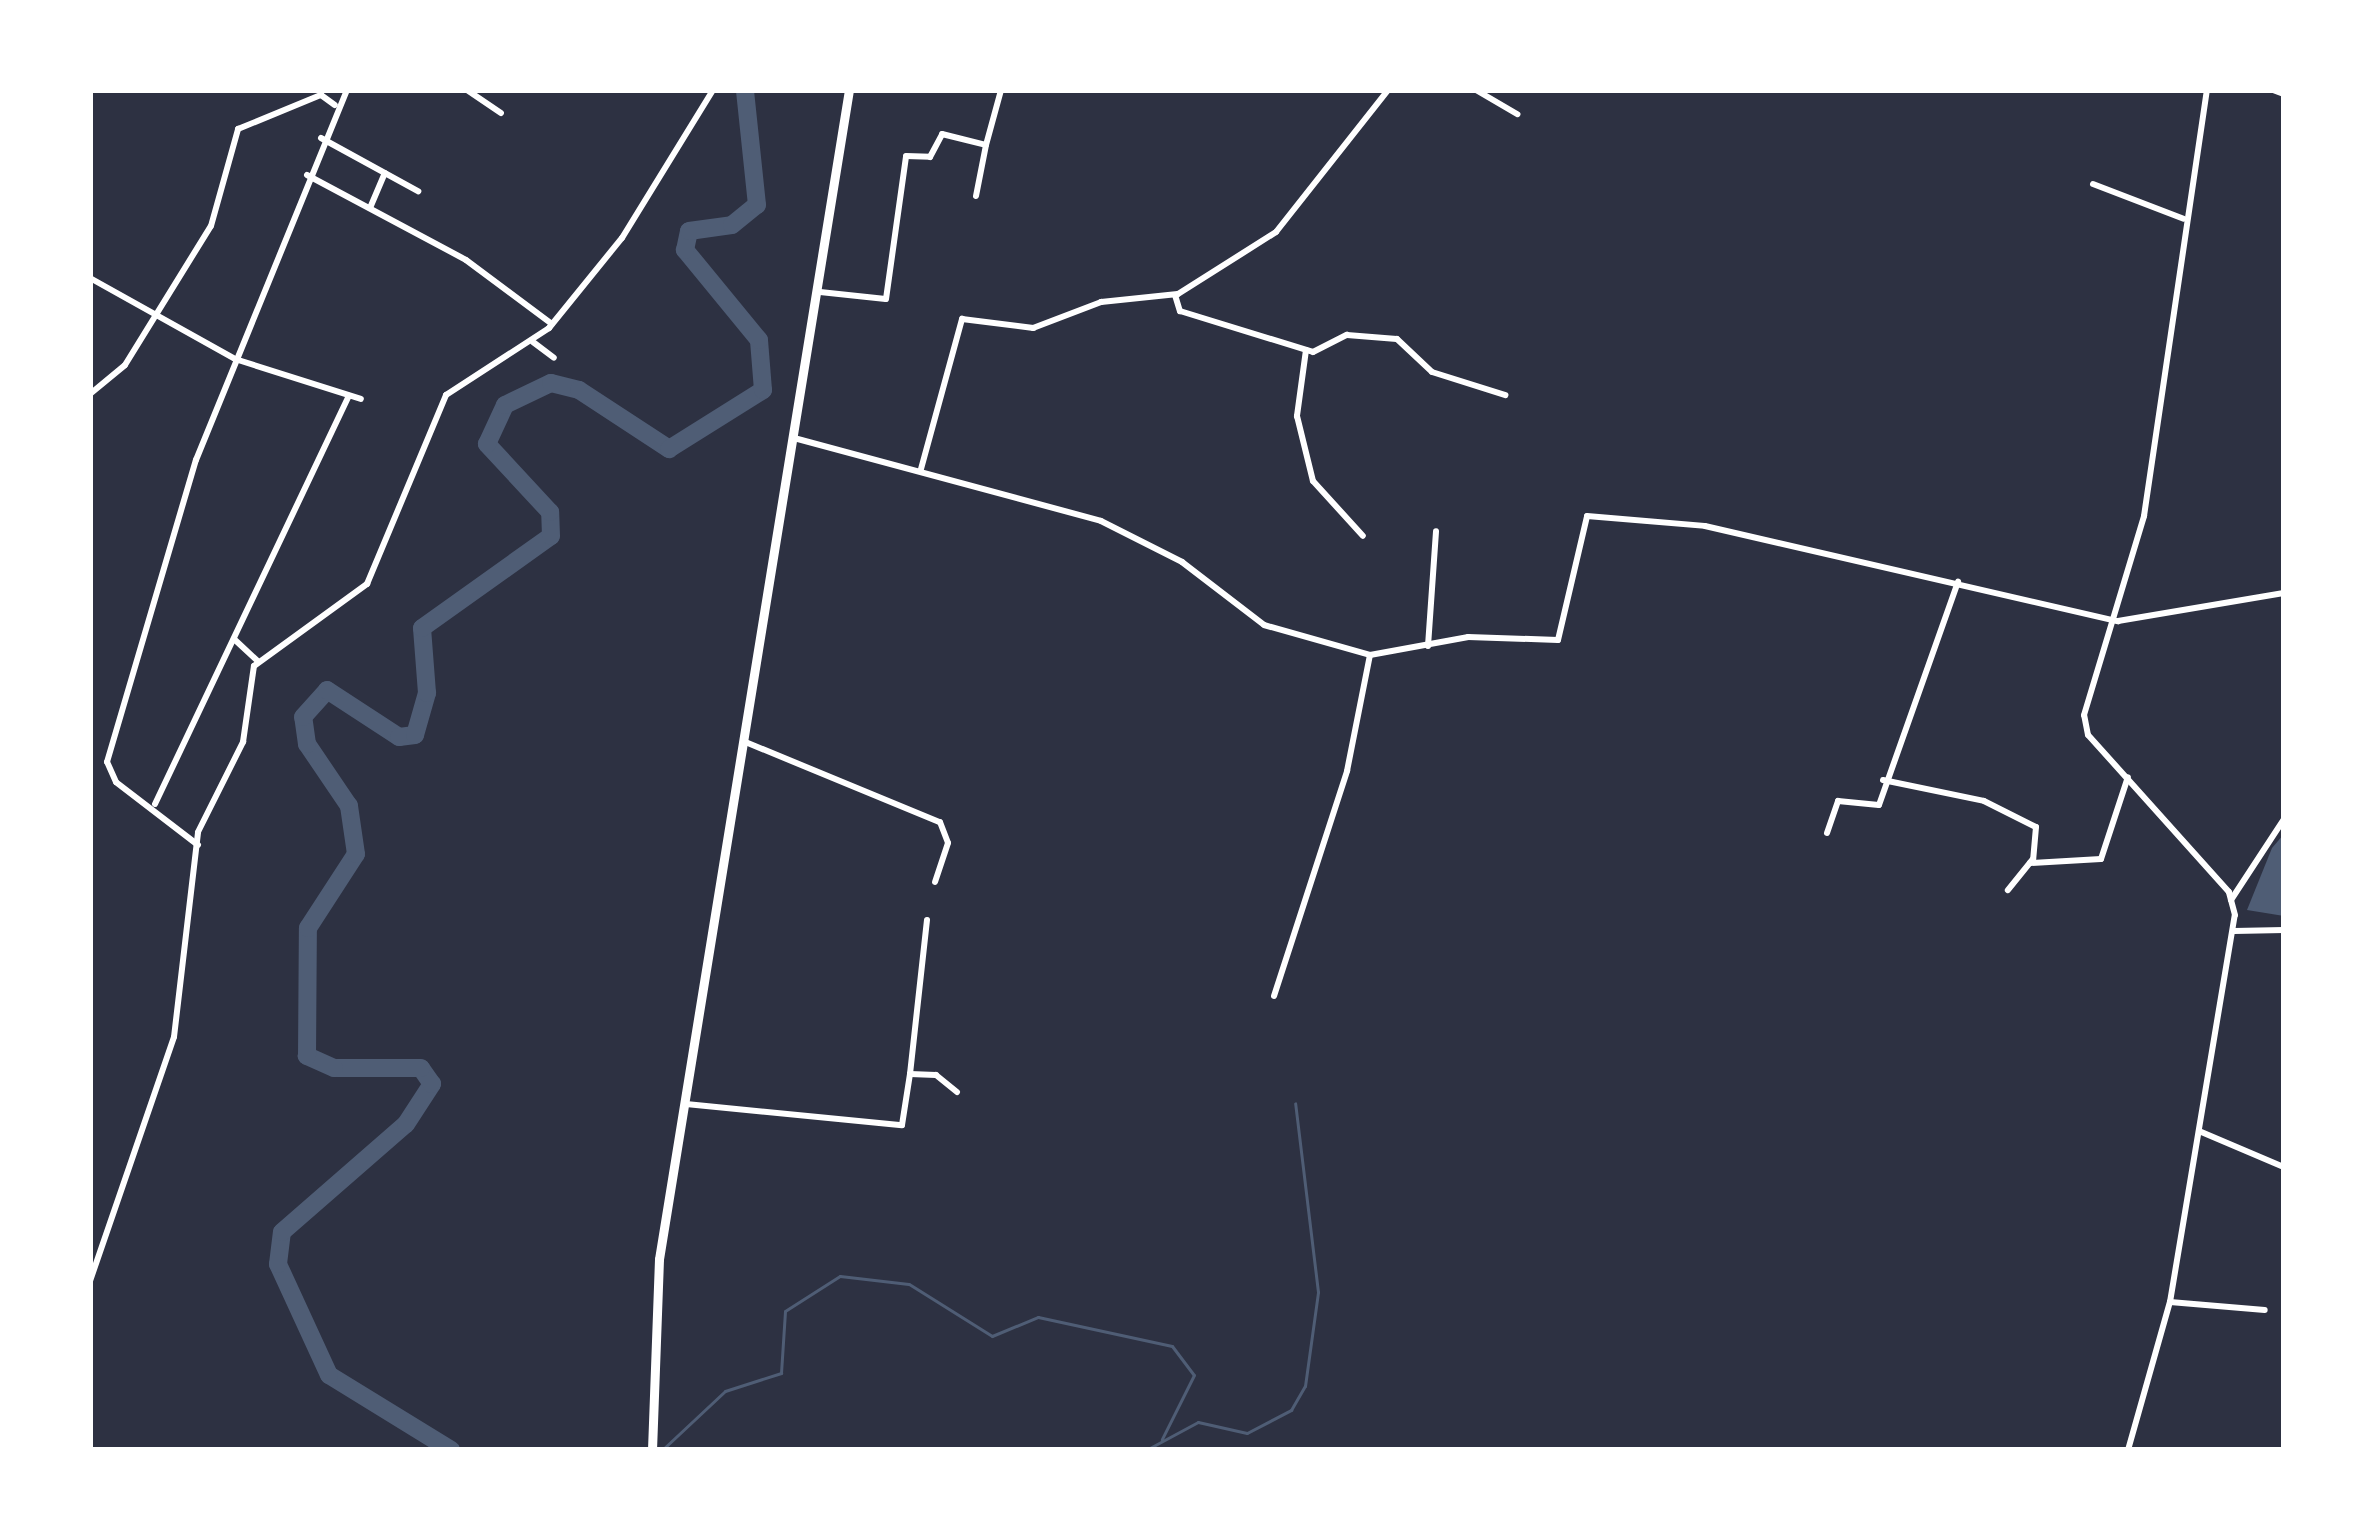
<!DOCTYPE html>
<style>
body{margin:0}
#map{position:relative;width:2374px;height:1540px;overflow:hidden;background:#2d3142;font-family:"Space Grotesk",sans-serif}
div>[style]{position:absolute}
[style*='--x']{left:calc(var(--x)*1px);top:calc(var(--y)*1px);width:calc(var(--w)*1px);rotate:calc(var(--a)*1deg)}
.water>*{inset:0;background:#4f5d75}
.stream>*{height:3px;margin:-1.5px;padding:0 1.5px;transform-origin:1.5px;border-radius:1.5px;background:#4f5d75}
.river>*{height:18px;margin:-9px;padding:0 9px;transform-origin:9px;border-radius:9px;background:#4f5d75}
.minor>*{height:6px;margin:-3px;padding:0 3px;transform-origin:3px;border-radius:3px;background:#fff}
.trunk>*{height:9px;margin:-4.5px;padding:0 4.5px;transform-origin:4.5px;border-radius:4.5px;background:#fff}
span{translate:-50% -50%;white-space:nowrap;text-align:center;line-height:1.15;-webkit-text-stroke:9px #fff;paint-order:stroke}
.frame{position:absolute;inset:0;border:93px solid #fff;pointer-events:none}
</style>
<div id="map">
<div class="water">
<i style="clip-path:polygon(2284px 834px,2284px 916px,2247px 910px,2272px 848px)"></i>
</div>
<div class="stream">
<i style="--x:493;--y:1450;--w:28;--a:0"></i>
<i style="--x:662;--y:1450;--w:86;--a:-43.1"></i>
<i style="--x:725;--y:1391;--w:59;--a:-17.8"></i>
<i style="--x:781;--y:1373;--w:62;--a:-86.3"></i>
<i style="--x:785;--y:1311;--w:65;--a:-32.5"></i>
<i style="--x:840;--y:1276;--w:69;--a:6.6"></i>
<i style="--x:909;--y:1284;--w:98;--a:32.1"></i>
<i style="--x:992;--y:1336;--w:50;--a:-22.4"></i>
<i style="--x:1038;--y:1317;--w:137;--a:12.2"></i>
<i style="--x:1172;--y:1346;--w:36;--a:53"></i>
<i style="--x:1194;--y:1375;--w:72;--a:116.6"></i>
<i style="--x:1146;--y:1450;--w:59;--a:-28.3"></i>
<i style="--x:1198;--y:1422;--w:50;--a:12.7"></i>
<i style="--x:1247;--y:1433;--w:50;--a:-27.6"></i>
<i style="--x:1291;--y:1410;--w:28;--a:-60"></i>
<i style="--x:1305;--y:1386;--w:95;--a:-82.1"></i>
<i style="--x:1318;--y:1292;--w:190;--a:-96.9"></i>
</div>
<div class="river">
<i style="--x:451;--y:1450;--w:143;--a:-148.4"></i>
<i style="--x:329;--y:1375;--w:122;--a:-114.7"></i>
<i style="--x:278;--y:1264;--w:32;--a:-83"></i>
<i style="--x:282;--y:1232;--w:164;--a:-41.1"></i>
<i style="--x:406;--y:1124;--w:48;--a:-57"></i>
<i style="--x:432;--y:1084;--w:19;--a:-125"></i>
<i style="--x:421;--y:1068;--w:87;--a:180"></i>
<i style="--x:334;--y:1068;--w:30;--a:-156"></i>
<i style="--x:307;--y:1056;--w:128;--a:-89.6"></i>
<i style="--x:308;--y:928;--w:88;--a:-57"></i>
<i style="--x:356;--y:854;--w:49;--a:-98.3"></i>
<i style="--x:349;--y:806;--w:75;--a:-124.1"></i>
<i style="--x:307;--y:744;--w:27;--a:-98"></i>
<i style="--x:303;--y:717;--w:36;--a:-48"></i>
<i style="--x:327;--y:690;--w:86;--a:33.1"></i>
<i style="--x:399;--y:737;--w:16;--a:-7"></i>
<i style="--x:415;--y:735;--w:44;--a:-74.1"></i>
<i style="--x:427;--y:693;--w:65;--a:-94.4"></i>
<i style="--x:422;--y:628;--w:158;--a:-35.5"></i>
<i style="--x:551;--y:536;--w:24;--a:-92"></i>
<i style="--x:550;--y:512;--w:93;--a:-132.8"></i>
<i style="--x:487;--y:444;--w:43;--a:-65.2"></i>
<i style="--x:505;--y:405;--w:51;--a:-25.6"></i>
<i style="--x:551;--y:383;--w:29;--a:14"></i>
<i style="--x:579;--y:390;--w:108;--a:33.2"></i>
<i style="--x:669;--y:449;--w:111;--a:-32.1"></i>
<i style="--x:763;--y:390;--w:50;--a:-94.6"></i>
<i style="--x:759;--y:340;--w:117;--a:-129.4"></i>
<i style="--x:685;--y:250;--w:19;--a:-78"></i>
<i style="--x:689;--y:231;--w:43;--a:-7.9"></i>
<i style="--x:732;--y:225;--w:32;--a:-39"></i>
<i style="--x:757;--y:205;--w:116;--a:-96"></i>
</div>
<div class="minor">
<i style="--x:467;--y:90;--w:41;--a:34.1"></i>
<i style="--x:1476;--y:90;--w:48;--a:30.3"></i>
<i style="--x:2273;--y:90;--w:12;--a:20"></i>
<i style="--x:321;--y:138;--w:111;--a:28.7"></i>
<i style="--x:307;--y:175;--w:180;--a:28.1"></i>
<i style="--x:466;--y:260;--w:107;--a:36.7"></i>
<i style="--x:2093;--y:184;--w:97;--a:21"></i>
<i style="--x:976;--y:196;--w:52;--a:-78.9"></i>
<i style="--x:370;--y:208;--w:38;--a:-67"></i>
<i style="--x:90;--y:278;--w:166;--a:29.2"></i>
<i style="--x:235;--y:359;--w:132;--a:17.6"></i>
<i style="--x:820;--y:292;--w:66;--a:6.1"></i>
<i style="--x:886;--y:299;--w:144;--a:-82"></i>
<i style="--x:906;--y:156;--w:24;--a:2"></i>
<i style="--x:930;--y:157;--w:26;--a:-62"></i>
<i style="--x:942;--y:134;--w:45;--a:14"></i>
<i style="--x:986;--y:145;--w:57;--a:-74.7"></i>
<i style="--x:1175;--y:295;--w:17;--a:73"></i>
<i style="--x:1180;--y:311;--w:139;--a:17.1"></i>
<i style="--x:1313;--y:352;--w:38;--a:-27"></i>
<i style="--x:1347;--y:335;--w:50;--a:4.6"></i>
<i style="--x:1397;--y:339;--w:48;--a:43.3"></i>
<i style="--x:1432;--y:372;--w:77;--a:17.5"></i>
<i style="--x:533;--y:342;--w:26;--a:37"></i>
<i style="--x:1306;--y:350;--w:67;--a:97.8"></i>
<i style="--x:1297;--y:416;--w:67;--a:76.2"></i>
<i style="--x:1313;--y:481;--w:74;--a:47.7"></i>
<i style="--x:90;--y:394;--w:45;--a:-39.6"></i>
<i style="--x:125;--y:365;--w:163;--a:-58.3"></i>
<i style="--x:211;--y:226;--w:101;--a:-74.4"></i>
<i style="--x:238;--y:129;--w:90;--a:-22.3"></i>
<i style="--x:321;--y:95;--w:17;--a:36"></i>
<i style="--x:794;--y:438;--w:318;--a:15.1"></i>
<i style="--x:1101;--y:521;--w:91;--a:26.8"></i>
<i style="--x:1182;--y:562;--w:103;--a:37.5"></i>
<i style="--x:1264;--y:625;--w:110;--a:15.8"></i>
<i style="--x:1370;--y:655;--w:100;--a:-10.4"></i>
<i style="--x:1468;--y:637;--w:90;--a:1.9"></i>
<i style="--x:1558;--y:640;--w:127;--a:-76.8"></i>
<i style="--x:1587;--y:516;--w:118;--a:4.8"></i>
<i style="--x:1705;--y:526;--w:424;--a:13"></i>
<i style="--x:2118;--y:621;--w:168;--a:-9.6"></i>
<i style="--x:921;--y:469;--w:156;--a:-74.7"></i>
<i style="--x:962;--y:319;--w:72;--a:7.2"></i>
<i style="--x:1033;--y:328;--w:73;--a:-20.9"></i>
<i style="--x:1101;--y:302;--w:77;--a:-5.9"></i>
<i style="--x:1178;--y:294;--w:116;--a:-32.3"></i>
<i style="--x:1276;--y:232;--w:181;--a:-51.7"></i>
<i style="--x:234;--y:639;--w:33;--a:43"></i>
<i style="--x:1428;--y:646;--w:115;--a:-86"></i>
<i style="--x:743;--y:741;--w:213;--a:22.4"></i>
<i style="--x:940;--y:822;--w:22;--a:69"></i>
<i style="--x:948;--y:843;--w:41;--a:108.4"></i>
<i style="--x:1883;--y:780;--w:103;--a:11.7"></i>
<i style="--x:1984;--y:801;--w:58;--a:26.6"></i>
<i style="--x:2036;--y:827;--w:32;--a:95"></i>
<i style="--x:2033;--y:859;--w:40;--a:129"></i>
<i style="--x:155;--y:804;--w:452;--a:-64.6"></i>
<i style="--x:1827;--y:833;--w:34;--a:-71"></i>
<i style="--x:1838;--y:801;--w:41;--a:5.6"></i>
<i style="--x:1879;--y:805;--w:237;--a:-70.5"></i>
<i style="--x:198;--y:845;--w:103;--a:-142.5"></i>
<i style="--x:116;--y:782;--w:22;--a:-114"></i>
<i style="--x:107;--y:762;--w:315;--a:-73.6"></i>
<i style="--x:196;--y:460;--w:400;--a:-67.8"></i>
<i style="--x:2030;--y:863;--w:71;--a:-3.2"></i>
<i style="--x:2101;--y:859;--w:86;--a:-71.8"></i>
<i style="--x:2231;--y:900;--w:97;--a:-56.8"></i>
<i style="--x:2234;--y:931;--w:50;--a:-1.1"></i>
<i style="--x:1274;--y:996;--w:237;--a:-72"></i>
<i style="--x:1347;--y:771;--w:118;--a:-78.8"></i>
<i style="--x:910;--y:1074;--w:155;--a:-83.7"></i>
<i style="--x:686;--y:1104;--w:217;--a:5.6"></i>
<i style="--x:902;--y:1125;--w:52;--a:-81.1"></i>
<i style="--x:910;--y:1074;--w:26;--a:2"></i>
<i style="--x:936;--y:1075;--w:27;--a:39"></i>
<i style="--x:2199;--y:1131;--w:92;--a:23"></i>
<i style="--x:90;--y:1281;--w:258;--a:-71"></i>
<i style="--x:174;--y:1037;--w:206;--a:-83.3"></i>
<i style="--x:198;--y:832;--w:101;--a:-63.4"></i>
<i style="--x:243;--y:742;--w:77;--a:-81.8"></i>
<i style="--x:254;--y:666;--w:140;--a:-36"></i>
<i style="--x:367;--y:584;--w:205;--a:-67.3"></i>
<i style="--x:446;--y:395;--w:123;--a:-33"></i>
<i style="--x:549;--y:328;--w:116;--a:-51"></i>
<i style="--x:622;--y:238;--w:174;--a:-58.4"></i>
<i style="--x:2170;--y:1302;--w:95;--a:4.8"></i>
<i style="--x:2128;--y:1450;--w:154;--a:-74.2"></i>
<i style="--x:2170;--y:1302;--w:392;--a:-80.5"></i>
<i style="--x:2235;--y:915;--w:24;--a:-105"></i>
<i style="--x:2229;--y:892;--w:211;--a:-131.9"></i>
<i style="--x:2088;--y:735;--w:20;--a:-101"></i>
<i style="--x:2084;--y:715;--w:208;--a:-73.2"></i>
<i style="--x:2144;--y:516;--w:431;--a:-81.6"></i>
</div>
<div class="trunk">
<i style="--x:652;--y:1450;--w:191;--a:-87.9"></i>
<i style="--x:659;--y:1259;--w:1184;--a:-80.77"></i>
</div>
<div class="frame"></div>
</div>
